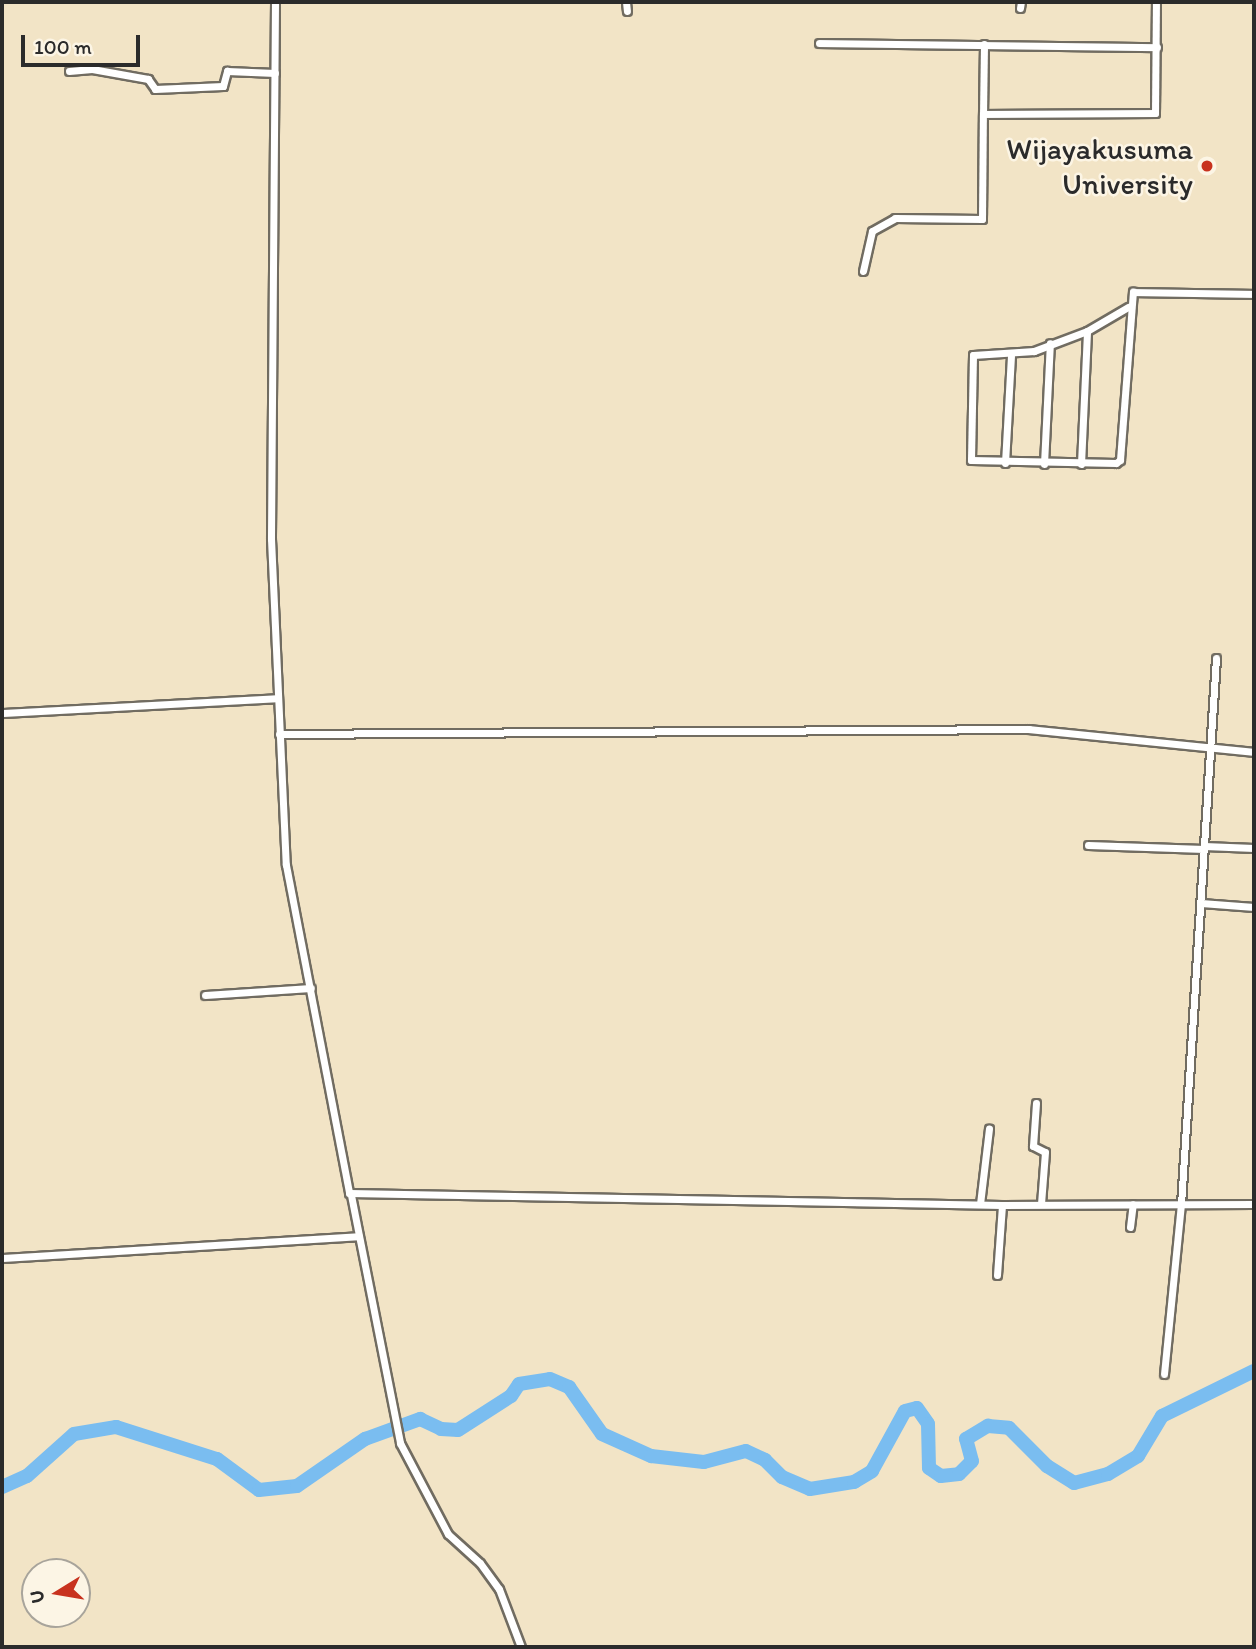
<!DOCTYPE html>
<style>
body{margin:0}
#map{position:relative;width:1256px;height:1649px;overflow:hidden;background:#f2e4c6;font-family:Itim,sans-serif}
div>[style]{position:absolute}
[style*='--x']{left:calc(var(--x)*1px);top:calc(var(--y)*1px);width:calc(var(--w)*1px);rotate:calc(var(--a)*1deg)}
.river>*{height:14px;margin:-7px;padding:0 7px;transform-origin:7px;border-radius:7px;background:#7abdf0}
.roads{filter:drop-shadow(2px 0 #716c61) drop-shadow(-2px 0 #716c61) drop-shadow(0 2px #716c61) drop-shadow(0 -2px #716c61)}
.minor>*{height:7px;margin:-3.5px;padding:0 3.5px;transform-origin:3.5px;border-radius:3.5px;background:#fff}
.dots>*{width:19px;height:19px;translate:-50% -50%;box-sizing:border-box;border:4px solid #fcf5e5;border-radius:50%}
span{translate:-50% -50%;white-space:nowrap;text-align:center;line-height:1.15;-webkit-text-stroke:5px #fcf5e5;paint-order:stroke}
.poi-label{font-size:30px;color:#2b2b2b}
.right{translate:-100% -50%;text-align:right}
.frame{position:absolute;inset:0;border:4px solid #2b2b2b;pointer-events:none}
.north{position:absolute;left:21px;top:1558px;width:70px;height:70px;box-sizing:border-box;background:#fcf5e5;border:2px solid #a8a49b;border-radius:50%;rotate:259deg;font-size:19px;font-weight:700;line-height:28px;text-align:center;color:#2b2b2b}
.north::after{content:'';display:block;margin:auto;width:24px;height:32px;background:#c8321e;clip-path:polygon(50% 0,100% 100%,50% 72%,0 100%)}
.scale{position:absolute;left:21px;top:35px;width:119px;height:32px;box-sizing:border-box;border:4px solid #2b2b2b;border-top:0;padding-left:9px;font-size:21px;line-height:24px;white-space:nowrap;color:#2b2b2b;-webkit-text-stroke:5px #fcf5e5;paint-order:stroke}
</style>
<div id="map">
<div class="river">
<i style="--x:2;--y:1487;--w:27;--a:-24"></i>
<i style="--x:27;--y:1476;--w:63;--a:-41.8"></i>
<i style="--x:74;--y:1434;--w:43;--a:-9.5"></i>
<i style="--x:116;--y:1427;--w:106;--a:17.6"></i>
<i style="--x:217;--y:1459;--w:52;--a:36.4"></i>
<i style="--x:259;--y:1490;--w:38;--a:-6"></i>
<i style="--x:297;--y:1486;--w:83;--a:-34.7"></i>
<i style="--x:365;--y:1439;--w:59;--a:-20"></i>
<i style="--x:420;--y:1419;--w:23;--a:25"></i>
<i style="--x:441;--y:1429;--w:17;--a:3"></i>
<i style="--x:458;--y:1430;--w:63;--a:-32.7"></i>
<i style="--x:511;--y:1396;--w:14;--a:-56"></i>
<i style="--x:519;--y:1384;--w:31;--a:-9"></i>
<i style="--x:550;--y:1379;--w:21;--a:23"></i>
<i style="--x:569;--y:1387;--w:57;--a:54.9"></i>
<i style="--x:602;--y:1434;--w:54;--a:24.2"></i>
<i style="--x:651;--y:1456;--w:53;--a:6.5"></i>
<i style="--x:704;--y:1462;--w:43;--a:-14.7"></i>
<i style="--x:746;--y:1451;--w:21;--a:25"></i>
<i style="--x:765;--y:1460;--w:24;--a:45"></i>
<i style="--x:782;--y:1477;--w:30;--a:23"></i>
<i style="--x:810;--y:1489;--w:45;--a:-9"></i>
<i style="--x:854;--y:1482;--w:21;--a:-31"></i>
<i style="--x:872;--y:1471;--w:68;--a:-61.2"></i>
<i style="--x:905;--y:1411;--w:12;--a:-14"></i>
<i style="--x:917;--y:1408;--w:19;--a:55"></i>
<i style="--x:928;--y:1424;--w:44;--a:88.7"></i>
<i style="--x:929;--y:1468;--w:14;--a:34"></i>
<i style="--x:941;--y:1476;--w:18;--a:-6"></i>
<i style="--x:959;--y:1474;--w:18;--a:-45"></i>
<i style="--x:972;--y:1461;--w:23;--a:-105"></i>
<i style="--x:966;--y:1439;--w:26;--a:-31"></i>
<i style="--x:988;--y:1426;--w:21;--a:5"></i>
<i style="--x:1009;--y:1428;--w:54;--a:45"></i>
<i style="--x:1047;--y:1466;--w:32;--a:32"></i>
<i style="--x:1074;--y:1483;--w:35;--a:-15"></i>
<i style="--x:1108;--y:1474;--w:35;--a:-31"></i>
<i style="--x:1138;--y:1456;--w:47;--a:-59"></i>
<i style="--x:1162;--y:1416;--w:102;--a:-26.1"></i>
</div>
<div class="roads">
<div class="minor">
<i style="--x:275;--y:2;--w:537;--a:90.43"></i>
<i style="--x:271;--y:539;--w:326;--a:87.4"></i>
<i style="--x:286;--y:865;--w:334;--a:79.1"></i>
<i style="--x:349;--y:1193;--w:653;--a:1.05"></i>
<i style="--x:1002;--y:1205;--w:252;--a:-0.2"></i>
<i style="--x:626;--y:2;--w:9;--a:84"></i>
<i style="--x:1020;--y:8;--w:6;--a:-81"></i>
<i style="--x:819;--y:43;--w:338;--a:0.7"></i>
<i style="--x:984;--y:44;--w:70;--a:90.8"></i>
<i style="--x:983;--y:114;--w:172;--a:-0.3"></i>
<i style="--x:1155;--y:113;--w:111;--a:-89.5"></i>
<i style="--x:69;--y:71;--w:23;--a:-5"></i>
<i style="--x:92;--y:69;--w:57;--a:10.1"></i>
<i style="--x:148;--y:79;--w:12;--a:55"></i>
<i style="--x:155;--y:89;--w:68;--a:-2.5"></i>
<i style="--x:223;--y:86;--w:16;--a:-75"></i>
<i style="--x:227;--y:71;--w:48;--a:2.4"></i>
<i style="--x:863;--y:271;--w:41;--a:-77.3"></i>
<i style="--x:872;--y:231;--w:26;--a:-29"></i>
<i style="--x:895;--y:218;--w:87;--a:0.7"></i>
<i style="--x:982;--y:219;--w:105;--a:-89.5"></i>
<i style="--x:1128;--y:307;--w:48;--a:149.7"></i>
<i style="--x:1087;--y:331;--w:57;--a:159.3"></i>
<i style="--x:1034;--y:351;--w:61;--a:176.2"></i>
<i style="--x:973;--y:355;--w:105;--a:91.1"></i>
<i style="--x:971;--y:460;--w:145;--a:1.2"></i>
<i style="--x:1116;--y:463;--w:5;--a:-37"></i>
<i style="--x:1120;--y:460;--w:169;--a:-85.6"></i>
<i style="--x:1133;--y:292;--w:121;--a:0.9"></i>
<i style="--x:1005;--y:463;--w:107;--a:-86.8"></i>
<i style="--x:1044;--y:464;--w:121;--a:-87.2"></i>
<i style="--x:1081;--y:464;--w:133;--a:-87.4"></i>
<i style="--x:2;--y:713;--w:276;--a:-3.1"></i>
<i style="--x:279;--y:734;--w:750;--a:-0.38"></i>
<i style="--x:1029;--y:729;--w:226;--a:5.8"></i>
<i style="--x:1088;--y:845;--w:116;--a:2"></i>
<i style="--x:1204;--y:846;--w:50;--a:2.3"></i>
<i style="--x:1201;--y:903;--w:53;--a:4.3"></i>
<i style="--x:205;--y:995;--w:106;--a:-3.8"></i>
<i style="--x:1036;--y:1103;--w:43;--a:94"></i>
<i style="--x:1033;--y:1146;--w:13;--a:27"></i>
<i style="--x:1045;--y:1152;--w:52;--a:94.4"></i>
<i style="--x:351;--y:1195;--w:253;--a:78.8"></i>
<i style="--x:400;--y:1443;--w:103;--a:62.2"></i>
<i style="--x:448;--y:1534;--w:43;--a:42.2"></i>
<i style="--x:480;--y:1563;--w:32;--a:54"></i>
<i style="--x:499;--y:1589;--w:62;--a:69.2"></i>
<i style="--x:980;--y:1204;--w:76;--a:-83.2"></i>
<i style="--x:1130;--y:1227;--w:23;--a:-83"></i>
<i style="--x:2;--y:1258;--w:357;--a:-3.5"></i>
<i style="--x:997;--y:1275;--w:70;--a:-85.9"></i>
<i style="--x:1164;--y:1374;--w:171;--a:-84.3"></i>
<i style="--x:1181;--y:1204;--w:547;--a:-86.33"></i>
</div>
</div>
<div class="dots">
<i style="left:1207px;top:166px;background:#c8321e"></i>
</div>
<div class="poi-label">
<span class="right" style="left:1193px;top:166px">Wijayakusuma<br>University</span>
</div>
<div class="frame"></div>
<div class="north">U</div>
<div class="scale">100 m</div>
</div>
